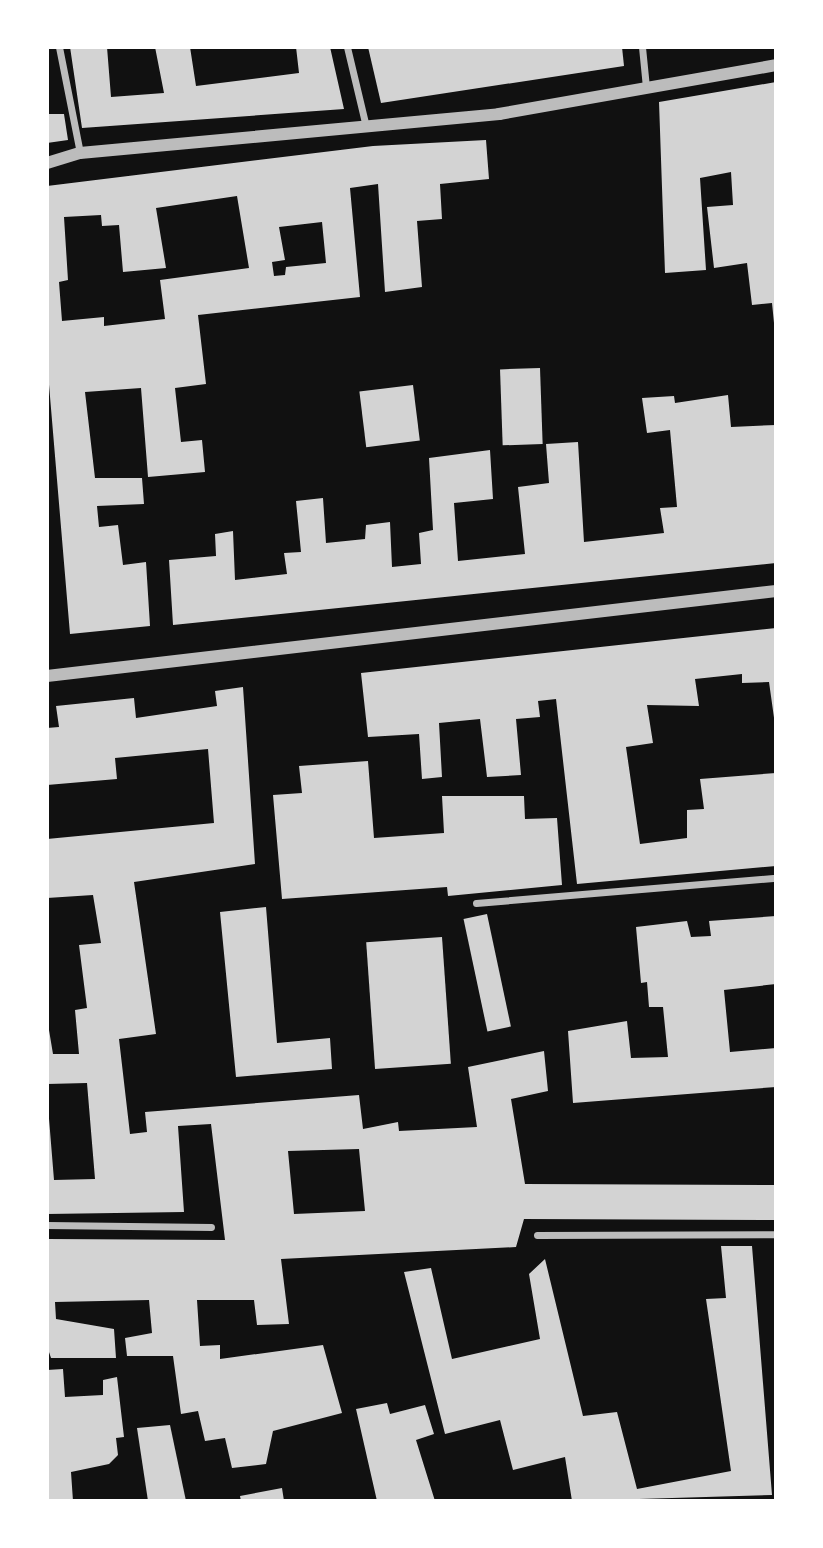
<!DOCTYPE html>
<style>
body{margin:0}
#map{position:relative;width:823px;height:1548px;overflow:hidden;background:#111;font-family:"Asap Condensed",sans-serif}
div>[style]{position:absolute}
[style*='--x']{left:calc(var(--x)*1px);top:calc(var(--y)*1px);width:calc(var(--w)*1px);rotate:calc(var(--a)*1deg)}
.building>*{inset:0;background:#d3d3d3;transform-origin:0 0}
.minor>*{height:7px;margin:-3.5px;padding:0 3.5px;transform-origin:3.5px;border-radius:3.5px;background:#bcbcbc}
.tertiary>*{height:12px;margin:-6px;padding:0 6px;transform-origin:6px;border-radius:6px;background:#bcbcbc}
span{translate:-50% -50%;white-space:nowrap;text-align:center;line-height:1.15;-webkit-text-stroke:6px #fff;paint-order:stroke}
.frame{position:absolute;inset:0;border:49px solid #fff;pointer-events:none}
</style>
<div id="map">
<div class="building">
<i style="clip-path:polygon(70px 47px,107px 47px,111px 97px,164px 93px,155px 47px,190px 47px,196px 86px,299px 73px,296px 47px,330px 47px,344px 109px,82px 128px)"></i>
<i style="clip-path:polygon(368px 47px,622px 47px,624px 66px,381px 103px)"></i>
<i style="clip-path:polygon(776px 82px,776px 323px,774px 323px,772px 303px,752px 305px,747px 263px,714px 268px,707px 207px,733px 205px,731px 172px,700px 178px,706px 270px,665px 273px,659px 102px)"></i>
<i style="clip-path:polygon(47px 114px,64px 114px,68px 140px,47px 143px)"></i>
<i style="clip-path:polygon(evenodd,486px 140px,489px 179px,440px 184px,442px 219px,417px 221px,422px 287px,385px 292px,378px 184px,350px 188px,360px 297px,198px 315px,206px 384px,175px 388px,181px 442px,202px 440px,205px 472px,148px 477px,141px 388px,85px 392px,95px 478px,142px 478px,144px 504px,97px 506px,99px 527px,118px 525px,123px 565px,146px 562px,150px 626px,70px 634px,47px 361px,47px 186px,373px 146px,486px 140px,237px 196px,249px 268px,160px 280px,165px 319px,104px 326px,104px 317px,62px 321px,59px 282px,68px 280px,64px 217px,101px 215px,102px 226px,119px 225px,123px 272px,166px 268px,156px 208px,237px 196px,486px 140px,322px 222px,326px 263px,286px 267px,285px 275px,274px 276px,272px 262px,285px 260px,279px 227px,322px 222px)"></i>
<i style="left:540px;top:368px;width:76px;height:40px;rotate:88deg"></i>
<i style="left:413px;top:385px;width:56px;height:54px;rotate:83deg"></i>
<i style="clip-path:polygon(728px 395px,731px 427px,776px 425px,776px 563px,173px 625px,169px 560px,216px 556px,215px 534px,233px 531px,235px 580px,287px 574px,284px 553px,301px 552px,296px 501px,323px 498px,326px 543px,365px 539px,366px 525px,390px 522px,392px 567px,421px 564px,419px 533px,433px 530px,429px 458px,490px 450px,493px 499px,454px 503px,458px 561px,525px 554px,518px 487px,549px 483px,546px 444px,578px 442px,584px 542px,664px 533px,660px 508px,677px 507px,670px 430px,647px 433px,642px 398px,674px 396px,675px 403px)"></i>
<i style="clip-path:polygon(776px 628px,776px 732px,769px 682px,742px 683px,742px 674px,695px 679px,699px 706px,647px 705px,653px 743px,626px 747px,640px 844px,687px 838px,687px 810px,704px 809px,700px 779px,776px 773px,776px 866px,577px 884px,556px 699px,538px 701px,540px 717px,516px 719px,521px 775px,487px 777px,480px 719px,439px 723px,442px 777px,422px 779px,419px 734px,368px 737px,361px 673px)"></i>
<i style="clip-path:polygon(evenodd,243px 687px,255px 864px,134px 882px,156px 1034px,119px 1039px,130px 1134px,147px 1132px,145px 1112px,359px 1095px,363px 1129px,398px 1122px,399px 1131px,477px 1127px,468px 1067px,544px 1051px,548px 1091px,511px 1099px,525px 1184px,776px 1185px,776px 1220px,524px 1219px,516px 1247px,281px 1259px,289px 1324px,257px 1325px,254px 1300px,197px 1300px,200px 1346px,220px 1345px,220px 1359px,323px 1345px,342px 1413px,273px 1431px,266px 1464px,232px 1468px,225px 1438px,205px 1441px,198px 1411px,181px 1414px,173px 1356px,127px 1356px,125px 1338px,152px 1333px,149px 1300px,55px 1302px,56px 1319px,114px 1329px,116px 1358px,51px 1358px,47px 1346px,47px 1239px,225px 1240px,211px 1124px,178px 1126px,184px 1212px,47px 1214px,47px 1094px,54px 1180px,95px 1179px,87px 1083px,47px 1084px,47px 1018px,53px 1054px,79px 1054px,75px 1010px,87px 1008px,79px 945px,101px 943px,93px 895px,47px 898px,47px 839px,214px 823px,208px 749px,115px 758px,117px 779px,47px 785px,47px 728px,59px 727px,56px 706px,134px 698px,136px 718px,217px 706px,215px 691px,243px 687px,359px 1149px,365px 1211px,294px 1214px,288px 1151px,359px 1149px)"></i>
<i style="clip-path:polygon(368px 761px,374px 838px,444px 833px,442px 796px,524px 796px,525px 819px,557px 818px,562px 885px,448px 896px,447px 887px,282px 899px,273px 795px,302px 793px,299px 766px)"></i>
<i style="clip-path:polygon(266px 907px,277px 1043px,330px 1038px,332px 1069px,236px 1077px,220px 912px)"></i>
<i style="left:487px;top:914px;width:115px;height:24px;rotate:78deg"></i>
<i style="clip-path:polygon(776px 916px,776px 984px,724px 990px,730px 1052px,776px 1048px,776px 1087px,573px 1103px,568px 1031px,627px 1021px,631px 1058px,668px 1057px,663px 1007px,649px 1007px,647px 982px,641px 983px,636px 927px,687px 921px,691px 937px,711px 936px,709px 921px)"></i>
<i style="left:442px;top:937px;width:127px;height:76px;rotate:86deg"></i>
<i style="clip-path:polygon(721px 1246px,752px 1246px,772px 1495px,572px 1501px,565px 1457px,513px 1470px,500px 1420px,445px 1434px,404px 1272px,431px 1268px,452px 1359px,540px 1339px,529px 1274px,545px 1259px,583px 1416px,617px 1412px,637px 1489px,731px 1471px,706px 1299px,726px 1298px)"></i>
<i style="clip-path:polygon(63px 1369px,65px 1397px,103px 1395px,103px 1380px,117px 1377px,124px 1437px,116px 1438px,118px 1455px,109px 1464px,71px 1472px,73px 1501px,47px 1501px,47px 1370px)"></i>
<i style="clip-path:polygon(387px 1403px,390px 1414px,425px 1405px,434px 1434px,416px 1440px,435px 1501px,377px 1501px,356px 1409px)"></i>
<i style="clip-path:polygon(170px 1425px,186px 1501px,148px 1501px,137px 1428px)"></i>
<i style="clip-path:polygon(282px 1488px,284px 1501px,241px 1501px,240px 1496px)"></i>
</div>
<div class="minor">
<i style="--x:59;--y:47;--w:108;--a:78.8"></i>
<i style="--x:347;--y:47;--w:82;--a:76.6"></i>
<i style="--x:642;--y:47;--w:40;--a:84.3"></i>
<i style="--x:476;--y:903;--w:301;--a:-4.8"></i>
<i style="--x:47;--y:1225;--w:164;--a:0.7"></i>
<i style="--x:537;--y:1235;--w:239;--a:-0.2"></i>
</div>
<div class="tertiary">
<i style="--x:47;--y:163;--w:34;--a:-17"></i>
<i style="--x:80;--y:153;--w:421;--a:-5.3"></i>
<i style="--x:499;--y:114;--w:281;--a:-10"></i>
<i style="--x:47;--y:676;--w:734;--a:-6.65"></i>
</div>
<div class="frame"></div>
</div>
